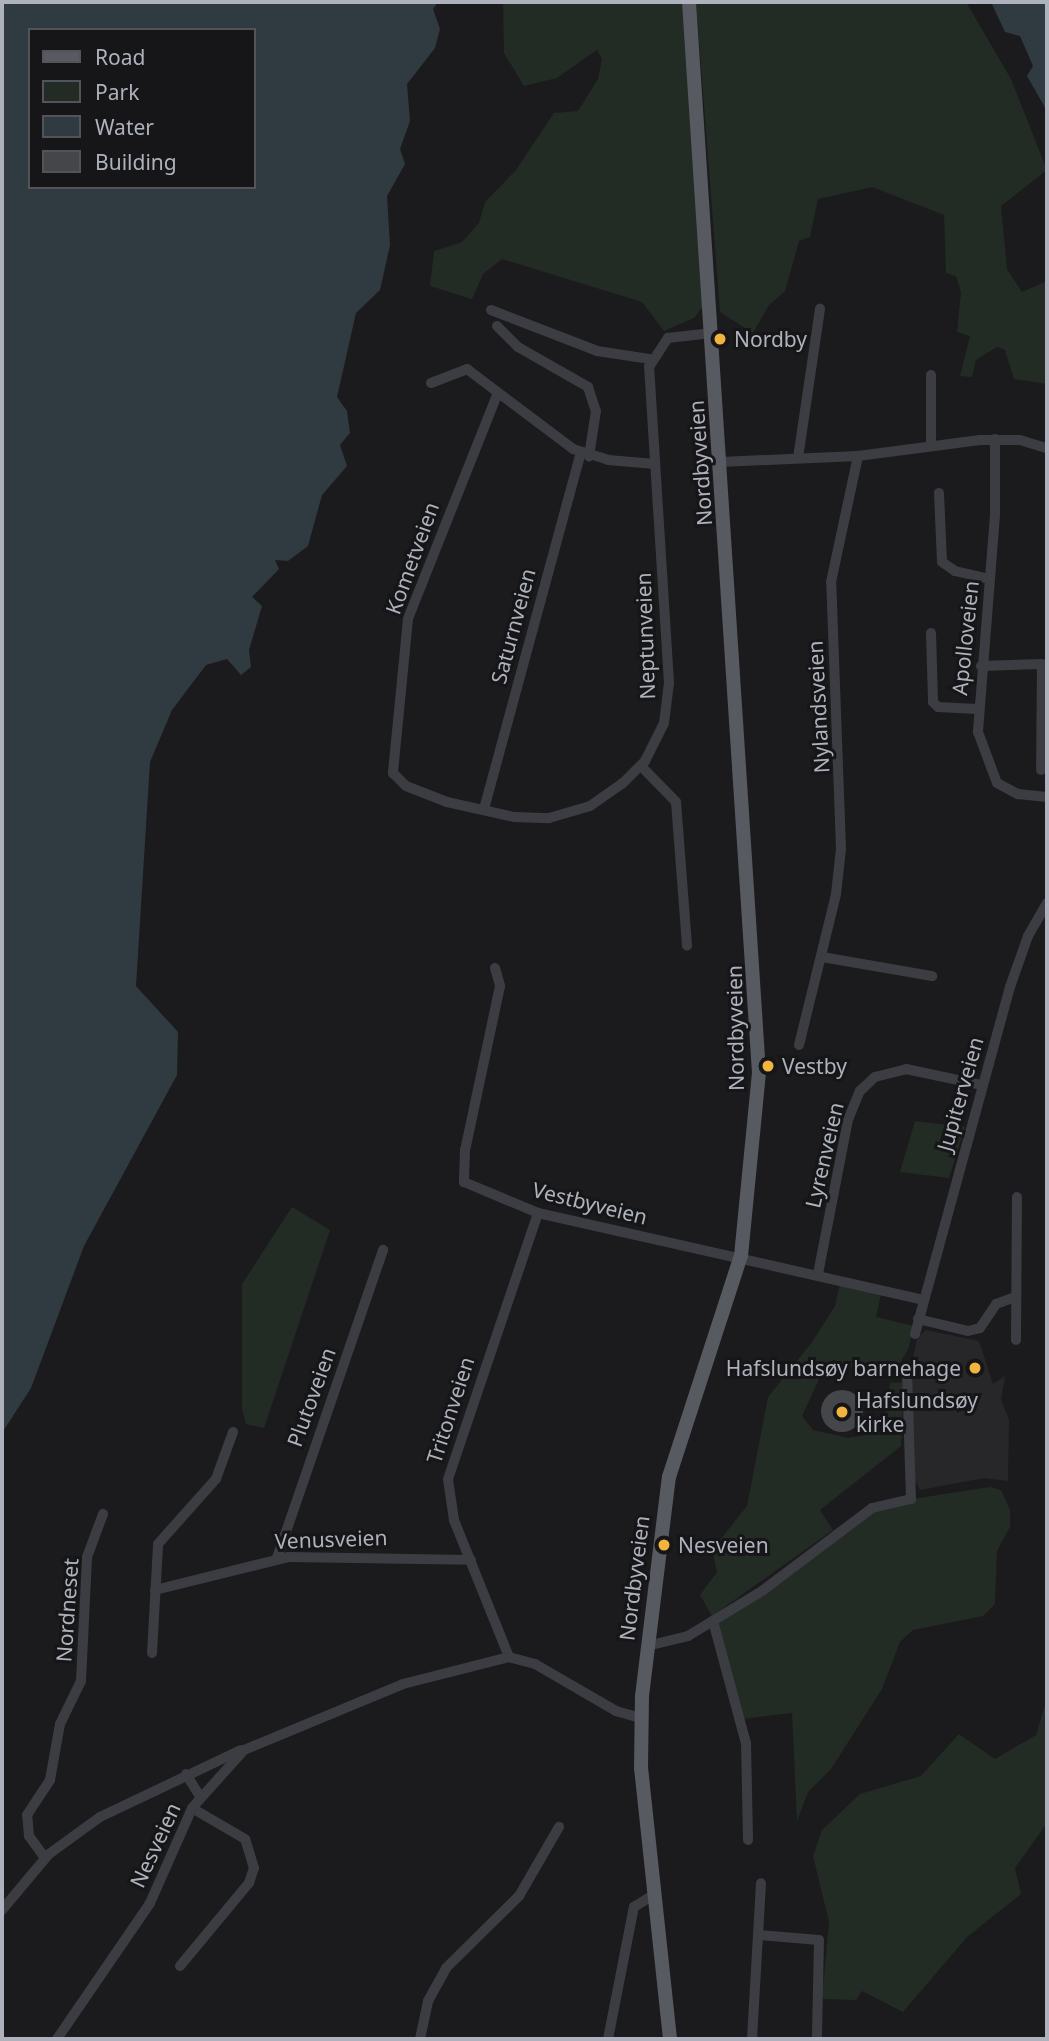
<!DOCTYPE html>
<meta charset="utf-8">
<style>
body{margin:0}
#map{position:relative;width:1049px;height:2041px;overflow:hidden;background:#1b1b1d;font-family:"Noto Sans",sans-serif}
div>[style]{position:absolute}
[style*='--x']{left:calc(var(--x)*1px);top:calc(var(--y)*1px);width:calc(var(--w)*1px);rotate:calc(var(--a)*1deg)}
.built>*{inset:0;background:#27272a}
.green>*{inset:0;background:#222b24}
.water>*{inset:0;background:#303a41}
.building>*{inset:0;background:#45464a}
.round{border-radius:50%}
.minor>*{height:10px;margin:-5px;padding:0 5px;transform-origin:5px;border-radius:5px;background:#3c3d42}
.major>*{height:14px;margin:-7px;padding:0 7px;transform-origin:7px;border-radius:7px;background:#585a61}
.dots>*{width:19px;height:19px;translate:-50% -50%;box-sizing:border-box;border:4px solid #161618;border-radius:50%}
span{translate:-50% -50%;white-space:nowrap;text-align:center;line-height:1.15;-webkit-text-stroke:6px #161618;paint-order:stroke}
.poi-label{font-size:21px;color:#aeb2bc}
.left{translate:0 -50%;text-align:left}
.right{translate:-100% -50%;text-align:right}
.street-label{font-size:21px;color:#aeb2bc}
.frame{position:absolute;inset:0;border:4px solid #aeb2bc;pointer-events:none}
.legend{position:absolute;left:28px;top:28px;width:228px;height:161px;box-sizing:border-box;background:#161618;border:2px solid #53545a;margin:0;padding:9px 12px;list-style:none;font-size:21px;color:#aeb2bc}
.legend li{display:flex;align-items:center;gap:14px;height:35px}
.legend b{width:35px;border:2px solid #53545a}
</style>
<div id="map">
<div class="built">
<i style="clip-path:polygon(926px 1330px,979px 1341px,993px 1384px,1005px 1376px,1001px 1400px,1009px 1420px,1008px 1481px,984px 1478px,920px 1490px,914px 1478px,911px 1369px,917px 1338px)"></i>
</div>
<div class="green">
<i style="clip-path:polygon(503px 2px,683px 2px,704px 305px,694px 318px,664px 331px,642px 302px,502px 259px,483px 274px,472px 299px,430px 286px,434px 251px,462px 242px,479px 223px,485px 202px,516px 170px,554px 113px,578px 111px,598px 79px,602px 59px,597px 50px,557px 78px,524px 86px,504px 53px)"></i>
<i style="clip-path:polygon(696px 2px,966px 2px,1011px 79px,1047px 170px,1001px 206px,1007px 269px,1022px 292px,1047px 281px,1047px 384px,1014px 379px,1005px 350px,997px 347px,976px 360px,972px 377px,960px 376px,970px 336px,957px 332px,961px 292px,956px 276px,946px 273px,944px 215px,872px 187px,818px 199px,810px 237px,799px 241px,785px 291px,769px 305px,753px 333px,720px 312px)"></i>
<i style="clip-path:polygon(915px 1121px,965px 1127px,949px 1178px,900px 1172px)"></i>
<i style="clip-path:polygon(292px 1207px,330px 1230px,264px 1428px,246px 1424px,242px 1409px,242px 1284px)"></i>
<i style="clip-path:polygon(840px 1284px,881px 1294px,876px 1317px,914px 1326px,908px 1350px,899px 1364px,870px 1374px,845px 1364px,824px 1369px,802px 1416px,813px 1430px,848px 1438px,884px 1432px,890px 1383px,904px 1382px,901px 1446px,820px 1510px,833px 1530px,712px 1616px,700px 1595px,717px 1572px,712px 1550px,747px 1506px,768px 1397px,812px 1342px,835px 1306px)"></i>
<i style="clip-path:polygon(990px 1487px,1001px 1490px,1010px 1510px,1010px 1527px,997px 1551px,995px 1604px,983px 1616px,913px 1630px,900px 1642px,882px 1689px,831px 1769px,808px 1792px,797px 1821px,792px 1713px,742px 1719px,713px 1621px,886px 1503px)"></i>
<i style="clip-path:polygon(1047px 1698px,1047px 1823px,1015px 1868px,1021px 1894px,967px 1937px,903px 2012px,862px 1991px,856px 2000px,822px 1999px,829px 1922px,813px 1856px,822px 1830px,860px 1794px,921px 1776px,959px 1734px,995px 1759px,1036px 1735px)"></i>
</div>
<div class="water">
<i style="clip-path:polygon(evenodd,2px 2px,438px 2px,433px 9px,440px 29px,435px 48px,407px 84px,410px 121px,400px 149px,405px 164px,387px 196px,390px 245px,380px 290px,356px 313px,337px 397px,347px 411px,350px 433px,340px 445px,347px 466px,322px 495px,308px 546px,288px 561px,275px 560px,279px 569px,252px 597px,262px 606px,249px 650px,251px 667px,241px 675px,227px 659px,206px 665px,172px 710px,150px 762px,136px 986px,178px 1032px,177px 1075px,84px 1246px,31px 1388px,2px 1433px,2px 2px,30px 30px,254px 30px,254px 187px,30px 187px,30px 30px)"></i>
<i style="clip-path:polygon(991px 2px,1047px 2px,1047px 111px,1027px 76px,1033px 66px,1020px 36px,1005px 32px)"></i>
</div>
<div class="building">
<i class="round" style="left:821px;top:1390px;width:42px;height:42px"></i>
</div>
<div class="minor">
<i style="--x:491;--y:310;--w:114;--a:21.1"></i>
<i style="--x:597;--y:351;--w:54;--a:8.6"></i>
<i style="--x:497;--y:326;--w:30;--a:45"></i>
<i style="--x:518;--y:347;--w:81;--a:29.7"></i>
<i style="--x:588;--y:387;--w:25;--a:72"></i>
<i style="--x:596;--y:411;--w:46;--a:98.8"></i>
<i style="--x:431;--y:383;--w:39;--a:-21"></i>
<i style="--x:467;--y:369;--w:133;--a:37"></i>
<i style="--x:573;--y:449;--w:37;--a:17"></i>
<i style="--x:608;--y:460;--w:47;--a:4.9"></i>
<i style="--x:497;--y:395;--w:241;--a:111.7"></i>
<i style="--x:408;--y:619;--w:155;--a:95.6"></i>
<i style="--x:393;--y:773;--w:18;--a:45"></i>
<i style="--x:406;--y:786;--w:44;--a:21.3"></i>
<i style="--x:447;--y:802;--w:69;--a:12.6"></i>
<i style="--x:514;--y:817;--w:35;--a:2"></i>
<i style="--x:549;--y:818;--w:43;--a:-16.3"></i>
<i style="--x:590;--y:806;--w:39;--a:-35"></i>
<i style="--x:622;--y:784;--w:33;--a:-45"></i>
<i style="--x:645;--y:761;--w:42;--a:-63.4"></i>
<i style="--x:664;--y:723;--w:40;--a:-82.9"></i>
<i style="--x:669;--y:683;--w:317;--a:-93.6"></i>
<i style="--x:649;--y:367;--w:35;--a:-57"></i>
<i style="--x:668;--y:338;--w:44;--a:-6.5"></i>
<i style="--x:995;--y:439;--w:76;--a:90"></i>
<i style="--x:995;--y:515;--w:218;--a:94.5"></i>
<i style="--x:978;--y:732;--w:54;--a:69.6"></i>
<i style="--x:997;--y:783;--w:24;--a:28"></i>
<i style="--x:1018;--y:794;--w:29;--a:6"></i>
<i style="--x:931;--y:445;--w:70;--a:-90"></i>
<i style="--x:798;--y:458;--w:151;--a:-81.6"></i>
<i style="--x:720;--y:462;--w:138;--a:-2.5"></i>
<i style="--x:858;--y:456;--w:123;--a:-7.5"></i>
<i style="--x:980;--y:440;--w:40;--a:0"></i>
<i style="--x:1020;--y:440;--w:28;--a:17"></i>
<i style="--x:939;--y:493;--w:69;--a:87.5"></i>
<i style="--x:942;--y:562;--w:16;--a:35"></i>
<i style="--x:955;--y:571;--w:36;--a:13"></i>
<i style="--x:931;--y:633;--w:69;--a:88.3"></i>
<i style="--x:933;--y:702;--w:7;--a:45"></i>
<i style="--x:938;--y:707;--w:39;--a:3"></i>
<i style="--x:981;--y:666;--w:61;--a:-1.9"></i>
<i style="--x:1042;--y:664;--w:106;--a:90.5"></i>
<i style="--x:641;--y:766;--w:50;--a:45.8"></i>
<i style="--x:676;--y:802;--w:144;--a:85.6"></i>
<i style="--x:484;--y:809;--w:369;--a:-74.8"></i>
<i style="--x:822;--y:957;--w:112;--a:9.8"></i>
<i style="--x:495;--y:968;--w:19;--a:74"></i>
<i style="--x:500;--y:986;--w:168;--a:102"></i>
<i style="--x:465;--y:1150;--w:32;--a:92"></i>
<i style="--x:464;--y:1182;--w:80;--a:22.7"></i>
<i style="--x:538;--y:1213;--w:395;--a:12.7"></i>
<i style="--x:799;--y:1045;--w:155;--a:-76.2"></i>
<i style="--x:836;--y:894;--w:45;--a:-83.7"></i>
<i style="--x:841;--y:849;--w:267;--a:-92.1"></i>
<i style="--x:831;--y:582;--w:129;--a:-77.9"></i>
<i style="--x:818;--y:1274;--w:157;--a:-79"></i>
<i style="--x:848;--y:1120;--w:31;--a:-68"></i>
<i style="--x:860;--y:1091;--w:21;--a:-43"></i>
<i style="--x:875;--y:1077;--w:32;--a:-14"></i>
<i style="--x:906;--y:1069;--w:78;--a:11.9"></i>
<i style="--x:918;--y:1319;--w:51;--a:13.5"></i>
<i style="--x:968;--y:1331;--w:12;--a:-14"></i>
<i style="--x:980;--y:1328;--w:29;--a:-56"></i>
<i style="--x:996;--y:1304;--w:20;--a:-20"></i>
<i style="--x:915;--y:1334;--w:360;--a:-74.7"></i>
<i style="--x:1010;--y:987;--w:54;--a:-70.6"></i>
<i style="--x:1028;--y:936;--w:38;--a:-60"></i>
<i style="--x:1016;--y:1340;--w:143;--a:-89.6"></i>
<i style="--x:277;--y:1558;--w:326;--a:-71"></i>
<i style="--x:155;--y:1590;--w:137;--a:-13.9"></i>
<i style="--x:288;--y:1557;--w:183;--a:0.9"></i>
<i style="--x:713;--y:1621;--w:126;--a:74.9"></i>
<i style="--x:746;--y:1743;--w:97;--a:88.8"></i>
<i style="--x:647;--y:1646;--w:42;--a:-13.7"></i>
<i style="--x:688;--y:1636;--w:87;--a:-31.3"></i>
<i style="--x:762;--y:1591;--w:138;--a:-37"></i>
<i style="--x:872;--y:1508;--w:40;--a:-13"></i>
<i style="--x:911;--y:1499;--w:127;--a:-91.8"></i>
<i style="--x:152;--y:1653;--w:109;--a:-86.8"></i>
<i style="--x:158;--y:1544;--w:87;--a:-48.3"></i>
<i style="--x:216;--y:1479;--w:50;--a:-70.1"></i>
<i style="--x:509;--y:1657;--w:148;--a:-111.9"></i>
<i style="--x:454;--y:1520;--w:41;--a:-98.3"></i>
<i style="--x:448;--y:1479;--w:281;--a:-71.3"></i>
<i style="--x:186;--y:1774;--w:26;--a:58"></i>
<i style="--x:45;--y:1858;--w:27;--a:-126"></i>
<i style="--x:29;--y:1836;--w:21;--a:-95"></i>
<i style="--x:27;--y:1815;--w:42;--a:-56.7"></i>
<i style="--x:50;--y:1780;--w:57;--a:-79.9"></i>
<i style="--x:60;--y:1724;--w:48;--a:-64"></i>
<i style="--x:81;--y:1681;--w:124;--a:-87.2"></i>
<i style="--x:87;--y:1557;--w:46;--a:-69.6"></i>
<i style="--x:2;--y:1910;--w:73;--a:-50"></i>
<i style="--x:49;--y:1854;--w:63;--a:-36"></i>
<i style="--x:100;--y:1817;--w:156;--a:-25.4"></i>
<i style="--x:758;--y:1935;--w:61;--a:4.7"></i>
<i style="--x:819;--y:1940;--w:99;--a:91.2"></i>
<i style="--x:180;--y:1966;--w:108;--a:-50.3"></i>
<i style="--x:249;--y:1883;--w:16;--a:-72"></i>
<i style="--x:254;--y:1868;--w:30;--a:-107"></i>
<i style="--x:245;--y:1839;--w:61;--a:-149.7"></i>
<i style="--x:57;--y:2039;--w:165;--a:-55.6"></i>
<i style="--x:150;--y:1903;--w:104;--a:-66.1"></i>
<i style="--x:192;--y:1808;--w:78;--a:-48.1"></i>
<i style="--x:244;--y:1750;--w:172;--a:-22.5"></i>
<i style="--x:403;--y:1684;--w:109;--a:-14.3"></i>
<i style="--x:509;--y:1657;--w:27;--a:15"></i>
<i style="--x:535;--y:1664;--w:94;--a:30.1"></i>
<i style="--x:616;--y:1711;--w:25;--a:16"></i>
<i style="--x:420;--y:2039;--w:39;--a:-78"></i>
<i style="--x:428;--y:2001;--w:38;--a:-61"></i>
<i style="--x:446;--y:1968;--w:103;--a:-44.6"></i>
<i style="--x:519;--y:1896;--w:80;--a:-59.9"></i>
<i style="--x:608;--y:2039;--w:135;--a:-78.9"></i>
<i style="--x:634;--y:1907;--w:25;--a:-32"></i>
<i style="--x:752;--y:2039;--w:156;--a:-86.7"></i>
</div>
<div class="major">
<i style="--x:670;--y:2039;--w:273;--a:-96.1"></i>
<i style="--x:641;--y:1768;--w:72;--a:-89.2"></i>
<i style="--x:642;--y:1696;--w:221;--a:-83"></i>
<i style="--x:669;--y:1477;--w:232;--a:-72"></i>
<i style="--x:741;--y:1256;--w:184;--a:-84.4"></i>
<i style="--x:759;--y:1073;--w:1073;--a:-93.74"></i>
</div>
<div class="dots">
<i style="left:720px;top:339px;background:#f1b43f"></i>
<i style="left:768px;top:1066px;background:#f1b43f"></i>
<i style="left:975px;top:1368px;background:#f1b43f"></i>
<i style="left:842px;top:1412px;background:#f1b43f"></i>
<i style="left:664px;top:1545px;background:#f1b43f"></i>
</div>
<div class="poi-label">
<span class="left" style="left:734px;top:339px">Nordby</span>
<span class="left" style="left:782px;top:1066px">Vestby</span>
<span class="right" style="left:961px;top:1368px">Hafslundsøy barnehage</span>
<span class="left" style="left:856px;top:1412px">Hafslundsøy<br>kirke</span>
<span class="left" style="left:678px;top:1545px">Nesveien</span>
</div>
<div class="street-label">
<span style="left:700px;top:463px;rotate:-94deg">Nordbyveien</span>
<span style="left:412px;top:558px;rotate:-70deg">Kometveien</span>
<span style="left:513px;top:626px;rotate:-75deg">Saturnveien</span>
<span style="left:645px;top:636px;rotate:-92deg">Neptunveien</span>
<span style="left:965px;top:638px;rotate:-84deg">Apolloveien</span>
<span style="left:818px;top:707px;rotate:-93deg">Nylandsveien</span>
<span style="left:735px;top:1028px;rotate:-91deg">Nordbyveien</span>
<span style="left:960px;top:1094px;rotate:-74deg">Jupiterveien</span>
<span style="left:824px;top:1155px;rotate:-77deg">Lyrenveien</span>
<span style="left:590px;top:1203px;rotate:14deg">Vestbyveien</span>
<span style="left:311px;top:1397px;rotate:-70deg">Plutoveien</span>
<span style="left:450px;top:1410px;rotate:-72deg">Tritonveien</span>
<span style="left:331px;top:1539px;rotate:-2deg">Venusveien</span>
<span style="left:634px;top:1578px;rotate:-83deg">Nordbyveien</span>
<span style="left:67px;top:1610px;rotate:-86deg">Nordneset</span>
<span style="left:155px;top:1845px;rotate:-65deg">Nesveien</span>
</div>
<div class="frame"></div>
<ul class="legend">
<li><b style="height:9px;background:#585a61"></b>Road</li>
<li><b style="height:19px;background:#222b24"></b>Park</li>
<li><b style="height:19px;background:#303a41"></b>Water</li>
<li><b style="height:19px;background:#45464a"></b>Building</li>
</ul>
</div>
